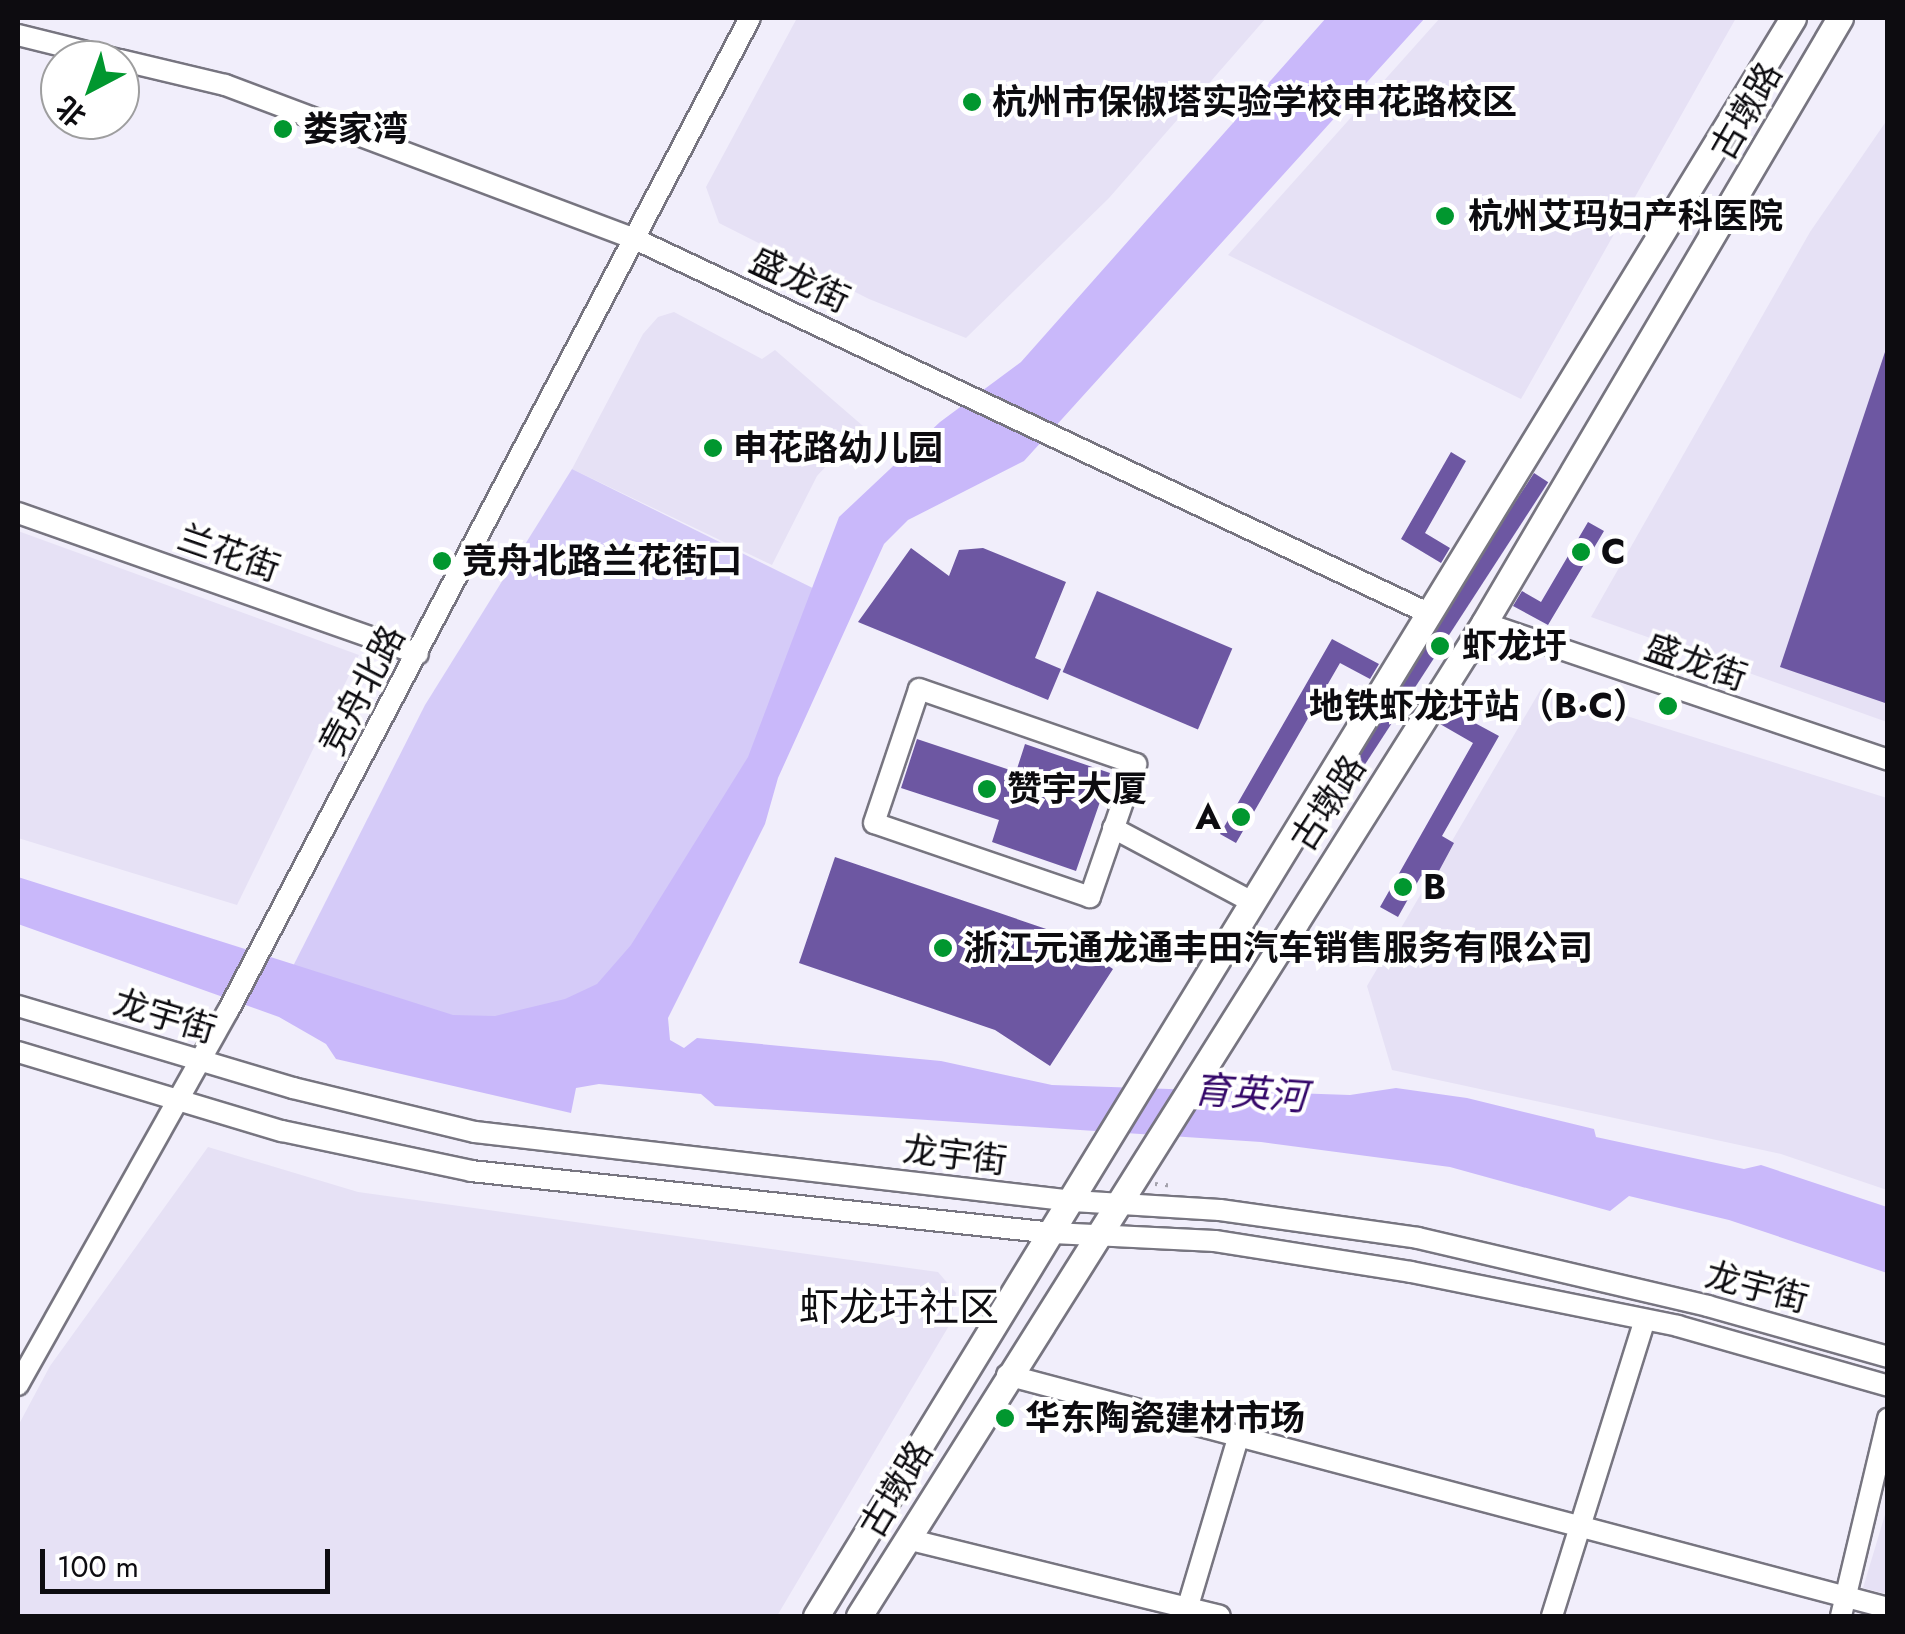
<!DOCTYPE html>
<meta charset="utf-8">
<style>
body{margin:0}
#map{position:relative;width:1905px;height:1634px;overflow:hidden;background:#f1eefb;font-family:Jost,"Noto Sans SC",sans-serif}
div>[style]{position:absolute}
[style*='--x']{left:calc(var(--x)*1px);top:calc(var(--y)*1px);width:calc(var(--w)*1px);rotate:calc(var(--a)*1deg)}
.built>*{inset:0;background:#e6e1f5}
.green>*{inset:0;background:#d5cbf8}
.water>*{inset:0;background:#c9b8fa}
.building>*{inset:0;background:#6d57a2;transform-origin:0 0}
.path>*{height:4px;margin-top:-2px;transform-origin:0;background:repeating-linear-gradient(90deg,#a4a2ac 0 2.5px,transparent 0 10.5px)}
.roads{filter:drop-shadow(2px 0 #777580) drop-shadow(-2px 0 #777580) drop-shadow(0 2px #777580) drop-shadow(0 -2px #777580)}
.minor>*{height:20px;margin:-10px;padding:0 10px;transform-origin:10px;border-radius:10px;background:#fff}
.major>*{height:25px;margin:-12.5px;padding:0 12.5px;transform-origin:12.5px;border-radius:12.5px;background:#fff}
.dots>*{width:28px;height:28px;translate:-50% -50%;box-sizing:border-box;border:5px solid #fff;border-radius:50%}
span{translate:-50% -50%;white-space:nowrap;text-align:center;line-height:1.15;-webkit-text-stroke:8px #fff;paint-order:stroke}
.poi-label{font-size:35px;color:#0d0c10;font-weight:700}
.left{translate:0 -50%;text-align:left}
.right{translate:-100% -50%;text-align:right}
.street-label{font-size:35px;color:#0d0c10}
.water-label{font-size:38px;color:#35086a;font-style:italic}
.quarter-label{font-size:40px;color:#0d0c10}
.frame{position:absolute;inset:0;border:20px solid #0d0c10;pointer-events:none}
.north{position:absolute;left:40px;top:40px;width:100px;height:100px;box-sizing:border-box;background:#fff;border:2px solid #9e9e9f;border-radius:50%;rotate:221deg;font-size:28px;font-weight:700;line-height:40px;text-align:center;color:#0d0c10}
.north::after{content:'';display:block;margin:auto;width:35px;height:45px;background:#01972f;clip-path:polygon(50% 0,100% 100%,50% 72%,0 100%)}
.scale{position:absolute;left:40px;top:1549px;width:290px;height:45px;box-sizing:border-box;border:5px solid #0d0c10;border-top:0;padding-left:12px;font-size:30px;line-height:35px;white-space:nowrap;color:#0d0c10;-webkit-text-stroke:8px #fff;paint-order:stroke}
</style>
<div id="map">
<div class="built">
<i style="clip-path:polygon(797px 18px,1266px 18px,1109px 198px,966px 338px,869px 299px,719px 223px,706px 187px)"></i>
<i style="clip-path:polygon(1440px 18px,1736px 18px,1521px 399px,1228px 255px)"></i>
<i style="clip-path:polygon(1887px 120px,1887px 722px,1591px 617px,1810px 232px)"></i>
<i style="clip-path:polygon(674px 312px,762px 359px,775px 350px,863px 426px,817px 476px,772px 565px,572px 469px,643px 334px,658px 317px)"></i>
<i style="clip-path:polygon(18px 531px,359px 655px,237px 905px,18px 838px)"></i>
<i style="clip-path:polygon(1541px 689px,1887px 798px,1887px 1190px,1781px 1154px,1392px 1070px,1367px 986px)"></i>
<i style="clip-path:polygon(208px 1147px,358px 1192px,938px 1272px,956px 1293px,950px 1324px,777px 1616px,18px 1616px,18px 1426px,50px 1366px)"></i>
<i style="clip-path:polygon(1887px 1508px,1888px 1594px,1887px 1594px,1863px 1588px)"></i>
</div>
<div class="green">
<i style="clip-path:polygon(572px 469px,837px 600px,598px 1062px,281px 990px,425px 705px)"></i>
</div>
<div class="water">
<i style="clip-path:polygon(1326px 18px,1425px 18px,1024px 461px,908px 520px,884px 544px,778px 778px,765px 824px,668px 1018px,670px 1040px,684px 1048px,697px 1038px,941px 1061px,1052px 1085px,1350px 1095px,1396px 1088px,1467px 1098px,1594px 1129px,1596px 1137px,1744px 1169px,1761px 1165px,1887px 1207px,1887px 1273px,1729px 1220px,1629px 1196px,1610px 1211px,1450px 1167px,1261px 1142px,715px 1106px,701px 1094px,599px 1084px,576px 1088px,571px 1113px,336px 1059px,326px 1044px,279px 1017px,18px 924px,18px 877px,453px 1015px,495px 1016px,565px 999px,597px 984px,631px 945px,748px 757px,839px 517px,940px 422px,1021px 362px)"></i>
</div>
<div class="building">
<i style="clip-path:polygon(1885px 352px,1888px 352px,1888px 704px,1780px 667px)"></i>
<i style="clip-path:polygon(1451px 452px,1466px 461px,1425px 533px,1450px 548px,1441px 563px,1401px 539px)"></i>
<i style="left:1534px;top:473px;width:17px;height:383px;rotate:33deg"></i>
<i style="clip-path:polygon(1588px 522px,1604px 531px,1548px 625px,1513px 606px,1522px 591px,1541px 602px)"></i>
<i style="clip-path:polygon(911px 548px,949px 576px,959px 550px,983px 548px,1066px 582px,1035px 658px,1061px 669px,1048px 700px,858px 622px)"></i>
<i style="left:1097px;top:591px;width:147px;height:88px;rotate:23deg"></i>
<i style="clip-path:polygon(1332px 639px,1379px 664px,1370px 679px,1340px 663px,1236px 843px,1220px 834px)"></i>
<i style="clip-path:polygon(1449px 709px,1499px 736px,1442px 836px,1454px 843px,1433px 882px,1421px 876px,1398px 917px,1380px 907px,1473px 743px,1440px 724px)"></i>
<i style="clip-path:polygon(917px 739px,1016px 772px,1025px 744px,1110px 773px,1076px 871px,992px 842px,999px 820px,901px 788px)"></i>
<i style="clip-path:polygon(835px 857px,1058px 933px,1113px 969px,1050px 1066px,995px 1030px,799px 963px)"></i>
</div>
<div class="path">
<i style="--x:1155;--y:1184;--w:20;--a:6"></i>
</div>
<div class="roads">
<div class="minor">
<i style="--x:18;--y:35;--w:104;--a:13.9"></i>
<i style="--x:120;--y:60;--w:108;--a:13.4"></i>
<i style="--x:225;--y:85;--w:436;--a:20.6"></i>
<i style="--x:633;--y:238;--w:881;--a:25.26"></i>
<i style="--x:18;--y:513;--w:424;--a:19.4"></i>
<i style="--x:1484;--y:623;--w:427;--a:18.7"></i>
<i style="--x:919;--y:689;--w:230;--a:19.1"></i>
<i style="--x:1136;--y:764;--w:141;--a:109.1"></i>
<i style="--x:1090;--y:897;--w:228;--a:-161.1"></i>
<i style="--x:874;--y:823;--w:141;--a:-71.4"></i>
<i style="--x:1113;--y:828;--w:160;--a:28"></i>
<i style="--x:18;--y:1006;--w:287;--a:16.6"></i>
<i style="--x:293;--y:1088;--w:187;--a:13.6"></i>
<i style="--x:475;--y:1132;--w:602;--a:6.58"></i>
<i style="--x:1073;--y:1201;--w:147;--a:3.5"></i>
<i style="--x:1220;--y:1210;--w:200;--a:8"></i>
<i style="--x:1418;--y:1238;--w:298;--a:13.2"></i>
<i style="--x:1708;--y:1306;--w:187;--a:15.8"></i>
<i style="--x:18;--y:1052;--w:276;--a:16.7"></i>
<i style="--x:282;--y:1131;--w:193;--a:11.9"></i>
<i style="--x:471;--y:1171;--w:585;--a:6.08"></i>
<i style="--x:1053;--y:1233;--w:162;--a:2.8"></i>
<i style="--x:1215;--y:1241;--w:198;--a:9"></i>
<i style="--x:1411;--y:1272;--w:272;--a:11.4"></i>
<i style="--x:1678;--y:1326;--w:218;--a:15.9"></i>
<i style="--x:1007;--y:1375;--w:911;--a:14.81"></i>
<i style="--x:18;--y:1385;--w:429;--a:-60.7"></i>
<i style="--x:228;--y:1011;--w:1122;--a:-62.27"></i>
<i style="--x:907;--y:1539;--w:322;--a:13.8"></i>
<i style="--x:1185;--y:1616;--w:186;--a:-73.4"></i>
<i style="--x:1552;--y:1616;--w:310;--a:-72.6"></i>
<i style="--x:1841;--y:1616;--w:203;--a:-76.6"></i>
</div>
<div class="major">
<i style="--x:816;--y:1616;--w:1873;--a:-58.56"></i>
<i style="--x:859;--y:1616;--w:1173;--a:-57.81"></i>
<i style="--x:1484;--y:623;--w:702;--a:-59.53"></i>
</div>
</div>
<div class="dots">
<i style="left:972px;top:102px;background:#01972f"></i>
<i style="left:283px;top:129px;background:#01972f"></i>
<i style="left:1445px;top:216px;background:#01972f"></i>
<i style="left:713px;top:448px;background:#01972f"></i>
<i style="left:1581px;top:552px;background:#01972f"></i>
<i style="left:442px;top:561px;background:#01972f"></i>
<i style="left:1440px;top:646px;background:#01972f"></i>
<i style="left:1668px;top:706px;background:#01972f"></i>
<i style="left:987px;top:789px;background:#01972f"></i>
<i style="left:1241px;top:817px;background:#01972f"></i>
<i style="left:1403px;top:887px;background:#01972f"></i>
<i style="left:943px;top:948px;background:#01972f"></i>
<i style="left:1005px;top:1418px;background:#01972f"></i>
</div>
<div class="poi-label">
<span class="left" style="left:992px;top:102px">杭州市保俶塔实验学校申花路校区</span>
<span class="left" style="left:303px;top:129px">娄家湾</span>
<span class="left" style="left:1468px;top:216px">杭州艾玛妇产科医院</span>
<span class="left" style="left:733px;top:448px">申花路幼儿园</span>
<span class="left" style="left:1601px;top:552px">C</span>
<span class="left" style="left:462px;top:561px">竞舟北路兰花街口</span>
<span class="left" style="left:1462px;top:646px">虾龙圩</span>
<span class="right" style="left:1648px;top:706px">地铁虾龙圩站（B·C）</span>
<span class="left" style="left:1007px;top:789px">赞宇大厦</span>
<span class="right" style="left:1221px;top:817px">A</span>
<span class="left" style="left:1423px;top:887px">B</span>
<span class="left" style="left:963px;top:948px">浙江元通龙通丰田汽车销售服务有限公司</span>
<span class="left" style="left:1025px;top:1418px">华东陶瓷建材市场</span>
</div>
<div class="street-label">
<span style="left:1746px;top:111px;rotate:-60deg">古墩路</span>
<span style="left:800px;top:280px;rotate:25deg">盛龙街</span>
<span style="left:229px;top:553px;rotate:19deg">兰花街</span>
<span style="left:1696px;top:662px;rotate:19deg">盛龙街</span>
<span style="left:362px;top:690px;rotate:-62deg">竞舟北路</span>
<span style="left:1328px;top:803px;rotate:-57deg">古墩路</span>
<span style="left:165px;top:1016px;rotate:17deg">龙宇街</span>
<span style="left:955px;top:1155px;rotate:7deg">龙宇街</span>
<span style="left:1757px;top:1287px;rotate:15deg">龙宇街</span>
<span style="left:896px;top:1489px;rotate:-59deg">古墩路</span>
</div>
<div class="water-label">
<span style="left:1250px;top:1093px;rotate:4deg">育英河</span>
</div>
<div class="quarter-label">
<span style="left:899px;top:1307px">虾龙圩社区</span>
</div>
<div class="frame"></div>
<div class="north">北</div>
<div class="scale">100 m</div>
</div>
